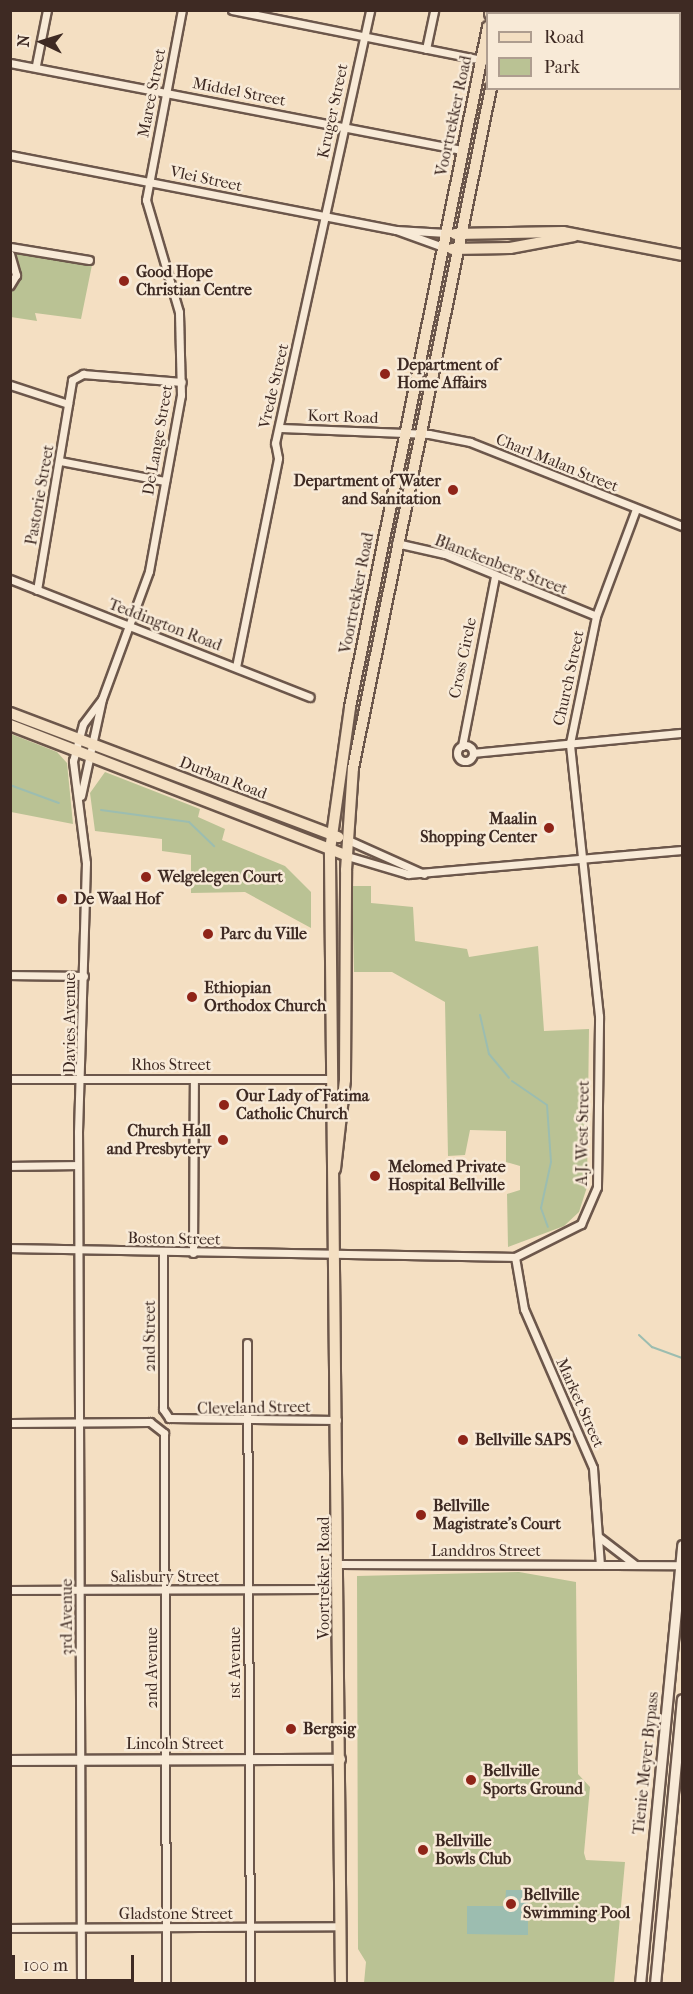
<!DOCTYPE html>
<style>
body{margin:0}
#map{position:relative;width:693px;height:1994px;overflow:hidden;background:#f4dfc2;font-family:"IM FELL French Canon",serif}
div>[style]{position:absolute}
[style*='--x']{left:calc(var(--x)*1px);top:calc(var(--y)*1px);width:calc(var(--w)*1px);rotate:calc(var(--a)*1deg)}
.green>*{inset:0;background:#bac294}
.water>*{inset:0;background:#9cbdb0}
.stream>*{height:2px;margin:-1px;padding:0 1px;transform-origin:1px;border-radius:1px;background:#9cbdb0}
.roads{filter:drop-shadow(2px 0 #6c574b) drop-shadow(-2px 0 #6c574b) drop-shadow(0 2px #6c574b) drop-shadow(0 -2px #6c574b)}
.street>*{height:7px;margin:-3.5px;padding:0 3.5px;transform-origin:3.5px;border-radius:3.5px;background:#f8ead7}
.street>.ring{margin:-3.5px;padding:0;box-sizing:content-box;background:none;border:7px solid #f8ead7;border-radius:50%}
.secondary>*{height:9px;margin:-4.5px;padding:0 4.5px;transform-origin:4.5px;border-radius:4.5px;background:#f8ead7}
.primary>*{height:10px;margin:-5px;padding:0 5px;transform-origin:5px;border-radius:5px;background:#f4dfc2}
.dots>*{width:16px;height:16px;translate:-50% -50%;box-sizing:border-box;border:3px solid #f8ead7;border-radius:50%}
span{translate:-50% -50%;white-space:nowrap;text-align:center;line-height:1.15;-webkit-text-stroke:5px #f8ead7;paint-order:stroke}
.street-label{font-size:16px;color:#3e2a23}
.poi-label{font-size:16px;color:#3e2a23;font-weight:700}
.left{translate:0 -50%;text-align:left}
.right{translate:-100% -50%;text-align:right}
.frame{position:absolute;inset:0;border:12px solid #3e2a23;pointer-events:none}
.legend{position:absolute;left:486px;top:12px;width:195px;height:78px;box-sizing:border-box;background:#f8ead7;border:2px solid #ae9d8f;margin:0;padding:8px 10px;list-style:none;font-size:18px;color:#3e2a23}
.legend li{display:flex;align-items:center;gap:12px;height:30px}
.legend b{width:30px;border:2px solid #ae9d8f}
.north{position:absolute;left:12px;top:12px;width:60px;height:60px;-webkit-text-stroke:4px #f8ead7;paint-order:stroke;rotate:274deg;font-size:16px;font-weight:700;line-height:24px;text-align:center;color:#3e2a23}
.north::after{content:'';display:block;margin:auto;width:21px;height:27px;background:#3e2a23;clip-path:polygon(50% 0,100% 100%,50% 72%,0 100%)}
.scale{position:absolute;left:12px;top:1955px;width:122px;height:27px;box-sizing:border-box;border:3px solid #3e2a23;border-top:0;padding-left:8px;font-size:18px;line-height:21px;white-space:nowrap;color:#3e2a23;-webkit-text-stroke:4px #f8ead7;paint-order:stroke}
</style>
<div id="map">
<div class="green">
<i style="clip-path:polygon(14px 250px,92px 265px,81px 319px,35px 313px,37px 321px,11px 317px,10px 290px,21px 274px)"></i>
<i style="clip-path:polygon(11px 734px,57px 752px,67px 763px,73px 824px,11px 812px)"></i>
<i style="clip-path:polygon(105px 772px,200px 809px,198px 817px,225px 829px,222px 840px,285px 866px,311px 892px,311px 928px,245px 892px,191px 893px,191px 855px,162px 851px,162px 839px,95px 831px,90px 793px)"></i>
<i style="clip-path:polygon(352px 886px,371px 886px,371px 903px,413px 907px,415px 941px,467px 949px,469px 957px,538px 946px,544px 1031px,589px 1029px,587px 1187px,579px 1212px,564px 1226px,508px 1247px,507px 1194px,520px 1190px,520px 1166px,506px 1162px,506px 1131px,470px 1130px,465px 1155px,448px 1156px,445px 1002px,392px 972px,354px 972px)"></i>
<i style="clip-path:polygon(519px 1572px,576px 1582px,578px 1774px,590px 1787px,584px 1853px,586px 1860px,625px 1862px,614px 1983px,364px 1983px,366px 1962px,358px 1949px,357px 1576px)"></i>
</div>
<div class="water">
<i style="clip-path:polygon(506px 1890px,528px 1890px,528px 1935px,467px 1934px,467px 1906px,505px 1906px)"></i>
</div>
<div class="stream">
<i style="--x:10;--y:785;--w:52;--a:20.2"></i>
<i style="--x:101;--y:810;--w:89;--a:7.8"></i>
<i style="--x:189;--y:822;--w:35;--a:44"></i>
<i style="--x:480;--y:1015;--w:40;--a:77"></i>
<i style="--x:489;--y:1054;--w:31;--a:50"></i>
<i style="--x:512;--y:1081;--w:42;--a:34.4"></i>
<i style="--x:547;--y:1105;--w:57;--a:86"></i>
<i style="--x:551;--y:1162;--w:47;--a:102.3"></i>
<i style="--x:541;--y:1208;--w:20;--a:70"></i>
<i style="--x:639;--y:1335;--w:18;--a:43"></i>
<i style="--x:652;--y:1347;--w:32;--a:20"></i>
</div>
<div class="roads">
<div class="street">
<i style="--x:232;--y:10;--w:261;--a:11.3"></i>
<i style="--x:426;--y:49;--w:40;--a:-78"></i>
<i style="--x:10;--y:63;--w:460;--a:10.9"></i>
<i style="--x:36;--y:65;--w:56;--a:-78.7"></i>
<i style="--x:680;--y:67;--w:2;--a:27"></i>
<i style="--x:10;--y:155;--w:393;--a:11"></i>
<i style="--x:396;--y:230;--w:50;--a:19.9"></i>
<i style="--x:396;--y:230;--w:50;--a:3.4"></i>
<i style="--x:10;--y:247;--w:80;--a:9.3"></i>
<i style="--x:10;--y:254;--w:22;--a:74"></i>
<i style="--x:16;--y:275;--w:12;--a:121"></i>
<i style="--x:10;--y:385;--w:61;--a:18.1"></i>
<i style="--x:281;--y:428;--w:148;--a:2.3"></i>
<i style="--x:429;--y:434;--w:42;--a:11"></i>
<i style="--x:470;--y:442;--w:228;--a:21.6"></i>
<i style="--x:60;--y:461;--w:107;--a:10.8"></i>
<i style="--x:396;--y:543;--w:50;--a:12.7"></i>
<i style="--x:445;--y:554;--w:163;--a:22.3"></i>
<i style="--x:10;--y:579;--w:322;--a:21.5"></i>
<i style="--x:37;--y:590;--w:213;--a:-80.5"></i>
<i style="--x:72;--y:380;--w:13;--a:-29"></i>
<i style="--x:83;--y:374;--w:99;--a:4.6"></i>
<i style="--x:236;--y:667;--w:213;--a:-78.6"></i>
<i style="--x:278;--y:458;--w:15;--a:-101"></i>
<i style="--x:275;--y:443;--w:443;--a:-77.6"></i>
<i class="ring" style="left:457px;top:745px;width:9px;height:9px"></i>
<i style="--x:462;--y:746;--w:173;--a:-79"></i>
<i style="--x:473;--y:753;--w:210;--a:-5.5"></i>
<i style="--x:81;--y:796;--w:99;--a:-77.8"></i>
<i style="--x:102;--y:699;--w:136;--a:-69.8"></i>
<i style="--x:149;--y:571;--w:179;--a:-79.7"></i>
<i style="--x:181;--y:395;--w:83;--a:-91.4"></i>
<i style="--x:179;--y:312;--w:117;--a:-106.4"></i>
<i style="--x:146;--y:200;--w:193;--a:-79.3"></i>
<i style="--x:348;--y:840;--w:83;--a:24.1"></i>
<i style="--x:347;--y:856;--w:64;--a:16.4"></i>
<i style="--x:408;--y:874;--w:275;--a:-5"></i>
<i style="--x:10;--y:975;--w:74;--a:0.8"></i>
<i style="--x:10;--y:1079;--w:321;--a:0"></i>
<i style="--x:10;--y:1166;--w:68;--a:-0.8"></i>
<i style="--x:10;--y:1248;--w:505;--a:1.02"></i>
<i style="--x:515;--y:1257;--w:74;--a:-26.6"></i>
<i style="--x:581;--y:1224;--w:40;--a:-66.6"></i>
<i style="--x:597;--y:1187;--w:171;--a:-89.3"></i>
<i style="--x:599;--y:1016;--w:275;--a:-96.1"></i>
<i style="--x:570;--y:743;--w:130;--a:-78.4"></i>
<i style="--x:596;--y:616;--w:114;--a:-69.5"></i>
<i style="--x:163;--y:1253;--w:156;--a:90"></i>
<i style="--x:163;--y:1409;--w:11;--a:56"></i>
<i style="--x:169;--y:1418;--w:168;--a:0.7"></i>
<i style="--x:193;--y:1253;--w:174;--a:-89.7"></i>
<i style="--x:515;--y:1257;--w:53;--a:80.2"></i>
<i style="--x:524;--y:1309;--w:173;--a:66.5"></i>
<i style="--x:593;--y:1468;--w:97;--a:85.9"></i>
<i style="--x:247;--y:1343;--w:641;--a:89.73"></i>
<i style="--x:10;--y:1423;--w:140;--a:-0.4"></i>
<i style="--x:150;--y:1422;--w:18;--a:38"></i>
<i style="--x:164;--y:1433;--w:551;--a:89.79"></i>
<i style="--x:599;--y:1537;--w:44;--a:37.6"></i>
<i style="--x:338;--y:1564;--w:344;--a:0.2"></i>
<i style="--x:10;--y:1590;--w:309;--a:-0.2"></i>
<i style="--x:10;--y:1928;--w:331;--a:-0.3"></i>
<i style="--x:81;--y:1984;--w:852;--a:-90.2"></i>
<i style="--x:78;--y:1132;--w:269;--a:-88.3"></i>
<i style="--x:86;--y:863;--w:103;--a:-97.3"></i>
<i style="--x:73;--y:761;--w:38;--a:-75"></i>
<i style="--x:83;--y:724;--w:31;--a:-53"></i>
</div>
<div class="secondary">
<i style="--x:10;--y:1760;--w:330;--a:-0.2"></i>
<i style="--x:640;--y:1984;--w:441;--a:-84.5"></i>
<i style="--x:655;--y:1984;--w:286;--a:-84.6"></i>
</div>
<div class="primary">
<i style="--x:490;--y:14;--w:4;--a:-76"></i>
<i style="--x:506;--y:14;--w:4;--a:-76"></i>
<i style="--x:455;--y:234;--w:108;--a:-1.1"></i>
<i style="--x:563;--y:232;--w:121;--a:10.9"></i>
<i style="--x:452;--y:249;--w:58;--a:-1"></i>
<i style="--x:510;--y:248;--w:65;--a:-10.6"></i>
<i style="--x:10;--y:713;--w:351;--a:20.7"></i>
<i style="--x:10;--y:725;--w:362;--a:21.2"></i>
<i style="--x:335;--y:1169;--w:90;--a:-83.6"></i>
<i style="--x:345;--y:1080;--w:210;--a:-89.7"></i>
<i style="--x:346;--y:870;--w:102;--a:-86.1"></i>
<i style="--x:353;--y:768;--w:694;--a:-78.53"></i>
<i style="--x:341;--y:1984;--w:1134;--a:-90.56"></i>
<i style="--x:330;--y:850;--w:144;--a:-82"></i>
<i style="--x:350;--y:707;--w:694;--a:-78.53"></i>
</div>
</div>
<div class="dots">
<i style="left:124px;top:281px;background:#8f2418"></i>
<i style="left:385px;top:374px;background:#8f2418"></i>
<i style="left:453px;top:490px;background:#8f2418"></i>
<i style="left:549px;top:828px;background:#8f2418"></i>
<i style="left:146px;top:877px;background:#8f2418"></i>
<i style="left:62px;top:899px;background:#8f2418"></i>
<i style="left:208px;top:934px;background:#8f2418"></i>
<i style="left:192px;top:997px;background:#8f2418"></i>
<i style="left:224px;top:1105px;background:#8f2418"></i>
<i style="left:223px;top:1140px;background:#8f2418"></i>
<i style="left:375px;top:1176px;background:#8f2418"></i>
<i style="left:463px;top:1440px;background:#8f2418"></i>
<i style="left:421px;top:1515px;background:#8f2418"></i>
<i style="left:291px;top:1729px;background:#8f2418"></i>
<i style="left:471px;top:1780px;background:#8f2418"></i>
<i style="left:423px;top:1850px;background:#8f2418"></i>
<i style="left:511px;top:1904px;background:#8f2418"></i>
</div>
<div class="street-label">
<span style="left:239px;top:92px;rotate:11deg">Middel Street</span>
<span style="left:152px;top:93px;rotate:-79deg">Maree Street</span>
<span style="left:333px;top:111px;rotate:-78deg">Kruger Street</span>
<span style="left:454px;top:116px;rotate:-78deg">Voortrekker Road</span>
<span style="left:206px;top:179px;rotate:12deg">Vlei Street</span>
<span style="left:274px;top:386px;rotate:-77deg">Vrede Street</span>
<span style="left:343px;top:417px;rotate:2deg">Kort Road</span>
<span style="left:158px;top:440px;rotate:-80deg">De Lange Street</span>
<span style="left:557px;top:463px;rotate:22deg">Charl Malan Street</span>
<span style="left:40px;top:495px;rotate:-80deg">Pastorie Street</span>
<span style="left:501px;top:565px;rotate:21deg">Blanckenberg Street</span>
<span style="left:357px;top:593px;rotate:-79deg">Voortrekker Road</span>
<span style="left:165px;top:625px;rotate:21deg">Teddington Road</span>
<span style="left:463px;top:658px;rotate:-78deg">Cross Circle</span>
<span style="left:569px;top:678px;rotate:-78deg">Church Street</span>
<span style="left:223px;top:778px;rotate:21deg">Durban Road</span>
<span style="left:70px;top:1023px;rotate:-90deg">Davies Avenue</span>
<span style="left:171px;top:1065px">Rhos Street</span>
<span style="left:583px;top:1133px;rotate:-89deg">A.J. West Street</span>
<span style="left:174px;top:1239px;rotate:1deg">Boston Street</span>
<span style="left:150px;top:1336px;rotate:-90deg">2nd Street</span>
<span style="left:580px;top:1403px;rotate:66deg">Market Street</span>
<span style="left:254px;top:1408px;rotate:-1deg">Cleveland Street</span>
<span style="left:486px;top:1551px">Landdros Street</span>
<span style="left:165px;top:1577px">Salisbury Street</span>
<span style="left:324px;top:1578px;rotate:-90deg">Voortrekker Road</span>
<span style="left:67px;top:1617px;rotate:-90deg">3rd Avenue</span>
<span style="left:235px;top:1663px;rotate:-90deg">1st Avenue</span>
<span style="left:152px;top:1668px;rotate:-90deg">2nd Avenue</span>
<span style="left:175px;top:1744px">Lincoln Street</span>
<span style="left:646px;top:1763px;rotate:-84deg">Tienie Meyer Bypass</span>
<span style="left:176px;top:1914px">Gladstone Street</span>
</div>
<div class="poi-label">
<span class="left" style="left:136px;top:281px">Good Hope<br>Christian Centre</span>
<span class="left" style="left:397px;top:374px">Department of<br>Home Affairs</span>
<span class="right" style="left:441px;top:490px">Department of Water<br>and Sanitation</span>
<span class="right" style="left:537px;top:828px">Maalin<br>Shopping Center</span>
<span class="left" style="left:158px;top:877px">Welgelegen Court</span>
<span class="left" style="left:74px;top:899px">De Waal Hof</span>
<span class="left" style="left:220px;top:934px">Parc du Ville</span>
<span class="left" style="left:204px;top:997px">Ethiopian<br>Orthodox Church</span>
<span class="left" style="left:236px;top:1105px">Our Lady of Fatima<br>Catholic Church</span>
<span class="right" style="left:211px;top:1140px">Church Hall<br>and Presbytery</span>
<span class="left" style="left:388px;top:1176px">Melomed Private<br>Hospital Bellville</span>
<span class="left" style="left:475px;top:1440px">Bellville SAPS</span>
<span class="left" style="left:433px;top:1515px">Bellville<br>Magistrate's Court</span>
<span class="left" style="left:303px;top:1729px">Bergsig</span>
<span class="left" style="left:483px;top:1780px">Bellville<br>Sports Ground</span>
<span class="left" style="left:435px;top:1850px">Bellville<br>Bowls Club</span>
<span class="left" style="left:523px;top:1904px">Bellville<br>Swimming Pool</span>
</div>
<div class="frame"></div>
<ul class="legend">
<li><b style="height:8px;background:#f4dfc2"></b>Road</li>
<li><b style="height:16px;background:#bac294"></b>Park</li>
</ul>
<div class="north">N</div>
<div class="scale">100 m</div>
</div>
